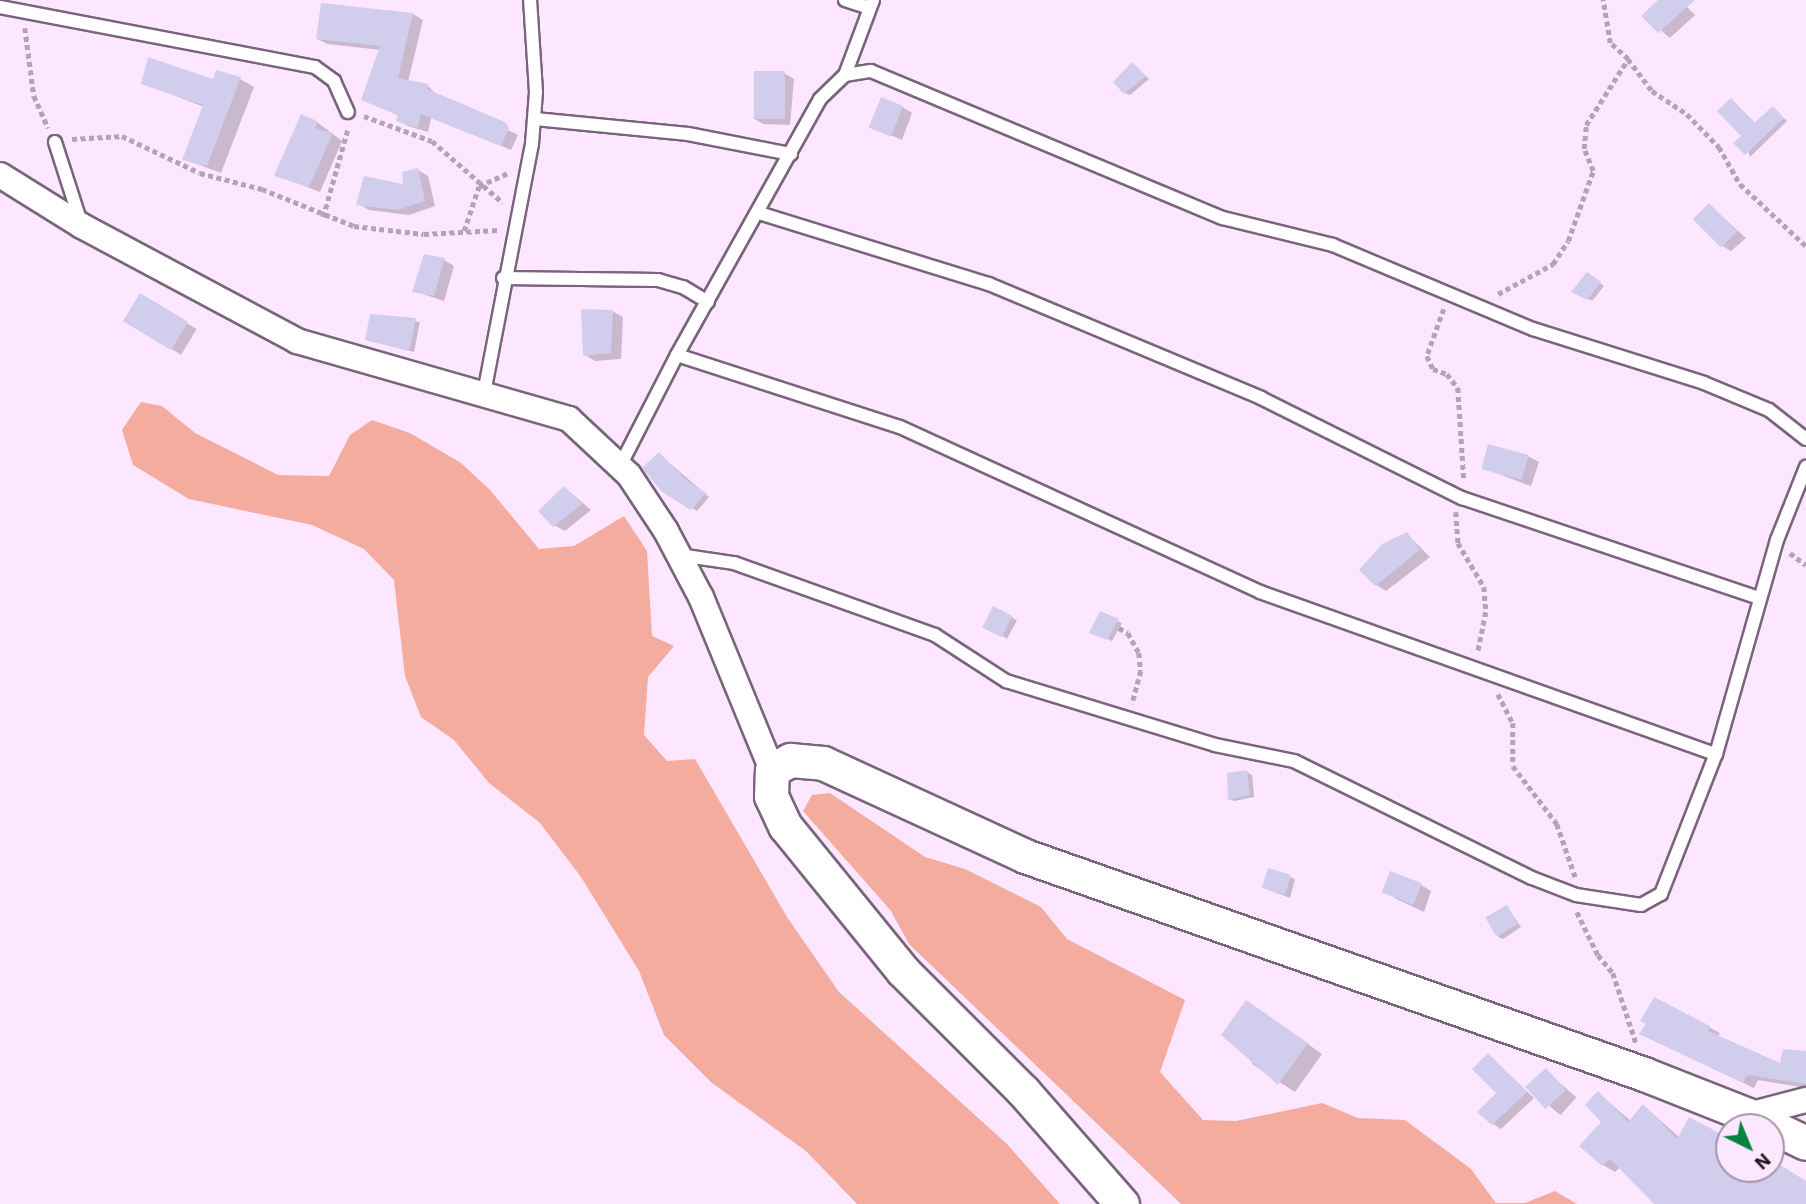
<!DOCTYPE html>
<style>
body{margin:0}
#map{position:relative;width:1806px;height:1204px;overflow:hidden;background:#fde6ff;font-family:"IBM Plex Sans",sans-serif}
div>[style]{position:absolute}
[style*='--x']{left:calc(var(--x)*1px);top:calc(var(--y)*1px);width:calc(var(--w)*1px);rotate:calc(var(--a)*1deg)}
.green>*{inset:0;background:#f4ac9e}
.shadow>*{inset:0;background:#0003;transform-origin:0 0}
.building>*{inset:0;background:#d0ceec;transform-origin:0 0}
.path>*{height:4.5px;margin-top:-2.25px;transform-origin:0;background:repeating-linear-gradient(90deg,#b4a2b5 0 5px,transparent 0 8.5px)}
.roads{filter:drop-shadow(2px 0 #79657b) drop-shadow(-2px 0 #79657b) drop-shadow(0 2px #79657b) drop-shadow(0 -2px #79657b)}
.lane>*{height:12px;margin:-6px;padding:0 6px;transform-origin:6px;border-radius:6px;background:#fff}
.street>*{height:24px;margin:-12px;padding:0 12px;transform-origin:12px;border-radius:12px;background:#fff}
.secondary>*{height:33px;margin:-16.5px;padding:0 16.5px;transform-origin:16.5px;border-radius:16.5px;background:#fff}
span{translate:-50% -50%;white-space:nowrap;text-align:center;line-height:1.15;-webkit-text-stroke:7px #fde6ff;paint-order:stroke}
.north{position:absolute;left:1715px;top:1113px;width:70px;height:70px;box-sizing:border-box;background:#fde6ff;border:2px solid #a594a6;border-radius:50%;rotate:137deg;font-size:19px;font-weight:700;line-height:28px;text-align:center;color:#211921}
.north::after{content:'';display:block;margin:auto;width:24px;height:32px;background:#04843e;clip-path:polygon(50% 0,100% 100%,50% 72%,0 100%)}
</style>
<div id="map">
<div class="green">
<i style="clip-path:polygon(141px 402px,162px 406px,195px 433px,278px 475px,329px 476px,350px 435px,372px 420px,410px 433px,461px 463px,490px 490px,539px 549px,574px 546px,624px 516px,647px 551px,652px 636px,674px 646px,648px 677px,644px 735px,667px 761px,695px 759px,787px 917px,839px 992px,1007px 1144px,1060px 1204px,857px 1204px,806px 1151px,712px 1083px,664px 1035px,639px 971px,581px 877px,540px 823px,489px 783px,454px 740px,421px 717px,405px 676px,394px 580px,364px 549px,312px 525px,189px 499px,133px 465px,122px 430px)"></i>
<i style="clip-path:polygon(830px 793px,925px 857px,965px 869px,1041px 907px,1067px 939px,1185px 1000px,1160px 1072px,1203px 1120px,1236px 1121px,1322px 1103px,1358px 1118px,1405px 1120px,1471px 1169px,1496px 1203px,1525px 1203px,1555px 1191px,1577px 1204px,1181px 1204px,909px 944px,891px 911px,803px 811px,812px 795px)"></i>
</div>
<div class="shadow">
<i style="clip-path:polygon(1661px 0,1680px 0,1695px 15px,1670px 38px,1643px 16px)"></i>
<i style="clip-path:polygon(322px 5px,413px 14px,423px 20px,408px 82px,428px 86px,437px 95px,518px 135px,511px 150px,431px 118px,428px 132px,408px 126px,398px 120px,399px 116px,363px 99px,381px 50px,328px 44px,317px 39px)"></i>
<i style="clip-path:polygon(1133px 64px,1149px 79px,1130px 95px,1125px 93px)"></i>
<i style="clip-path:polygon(784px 73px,794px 79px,790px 125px,763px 124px,753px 118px)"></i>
<i style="clip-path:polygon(240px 79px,254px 87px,221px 173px,184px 159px,204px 107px,143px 83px)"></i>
<i style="clip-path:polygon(1732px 100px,1756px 124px,1773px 108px,1787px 121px,1750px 157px)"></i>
<i style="clip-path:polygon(902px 107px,912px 113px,902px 140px,870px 126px)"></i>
<i style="clip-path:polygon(317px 122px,342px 141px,320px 192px,276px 175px)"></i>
<i style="clip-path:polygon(418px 170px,428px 176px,435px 206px,409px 215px,369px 210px,359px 204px,405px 186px)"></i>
<i style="clip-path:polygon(1709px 205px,1746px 238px,1731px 251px,1721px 245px)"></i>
<i style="clip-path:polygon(444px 260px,454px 266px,444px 301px,414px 291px)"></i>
<i style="clip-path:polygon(1592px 277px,1604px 286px,1592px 301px,1574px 291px)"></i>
<i style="left:140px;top:295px;width:66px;height:30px;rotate:31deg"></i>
<i style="clip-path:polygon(612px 311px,623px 317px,621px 359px,595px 361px,585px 355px)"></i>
<i style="clip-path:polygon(371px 316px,420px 322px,414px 352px,367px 339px)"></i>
<i style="clip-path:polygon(659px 454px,709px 497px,697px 511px,663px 490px)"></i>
<i style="clip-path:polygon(1528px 456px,1539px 462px,1531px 486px,1483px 468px)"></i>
<i style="clip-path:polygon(565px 488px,591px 510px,565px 531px,554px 525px)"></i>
<i style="clip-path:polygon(1407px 534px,1430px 557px,1386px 591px,1376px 585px)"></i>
<i style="left:994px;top:608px;width:26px;height:21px;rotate:28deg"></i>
<i style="clip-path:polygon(1101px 614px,1122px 623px,1112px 641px,1096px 634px)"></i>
<i style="clip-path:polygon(1247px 772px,1252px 775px,1254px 797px,1234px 801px,1230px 799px)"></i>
<i style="clip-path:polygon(1290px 877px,1295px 879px,1290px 898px,1269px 890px)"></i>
<i style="clip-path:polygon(1421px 885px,1431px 891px,1424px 912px,1394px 898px)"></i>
<i style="clip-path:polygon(1507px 907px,1521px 927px,1503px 939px,1498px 937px)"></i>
<i style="clip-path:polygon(1655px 999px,1720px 1033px,1718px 1037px,1781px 1065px,1806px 1053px,1806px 1088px,1758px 1080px,1754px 1088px,1652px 1039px,1648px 1023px)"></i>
<i style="clip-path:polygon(1262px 1012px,1322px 1054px,1295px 1092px,1252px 1064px)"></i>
<i style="clip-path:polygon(1488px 1055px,1534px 1098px,1501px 1129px,1493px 1124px,1499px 1093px)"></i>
<i style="left:1546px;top:1071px;width:40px;height:24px;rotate:41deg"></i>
<i style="clip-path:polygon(1598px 1093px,1631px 1121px,1644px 1106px,1680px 1138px,1729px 1141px,1729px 1169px,1771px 1169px,1771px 1164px,1806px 1184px,1806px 1204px,1658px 1204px,1621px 1167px,1615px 1172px,1603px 1165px)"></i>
</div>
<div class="building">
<i style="clip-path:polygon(1658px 0,1695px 0,1658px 33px,1641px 16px)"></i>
<i style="clip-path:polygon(321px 3px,413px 13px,398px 78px,428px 84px,427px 89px,505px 122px,509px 128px,501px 146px,421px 114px,418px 128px,396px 121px,398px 115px,361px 100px,380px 46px,316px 39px)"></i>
<i style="clip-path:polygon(148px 57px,213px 79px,216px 70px,241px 77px,207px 166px,182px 160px,203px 105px,141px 84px)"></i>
<i style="clip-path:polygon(1132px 62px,1146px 76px,1124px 94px,1113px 82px)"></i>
<i style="left:754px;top:71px;width:31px;height:48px"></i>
<i style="left:881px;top:97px;width:24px;height:33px;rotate:22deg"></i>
<i style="clip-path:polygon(1731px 98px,1754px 123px,1773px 106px,1784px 118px,1745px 155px,1733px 143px,1741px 136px,1717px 111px)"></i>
<i style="clip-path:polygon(301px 114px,317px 121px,315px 128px,333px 133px,309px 187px,274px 176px)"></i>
<i style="clip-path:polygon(418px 168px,425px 201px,397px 210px,356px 205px,364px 176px,403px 184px,402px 172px)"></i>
<i style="left:1709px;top:203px;width:40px;height:23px;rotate:45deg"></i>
<i style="clip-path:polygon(424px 254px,445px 258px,434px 296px,412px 292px)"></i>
<i style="clip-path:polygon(1587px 272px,1601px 282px,1587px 300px,1571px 292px)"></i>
<i style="left:140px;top:293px;width:56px;height:33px;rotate:31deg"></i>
<i style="clip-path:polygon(581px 309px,613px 310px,611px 353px,583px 356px)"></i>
<i style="clip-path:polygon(370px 314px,416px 318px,409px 351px,365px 340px)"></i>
<i style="left:1488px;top:444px;width:42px;height:26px;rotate:15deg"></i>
<i style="clip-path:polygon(659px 452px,686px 480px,706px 493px,691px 510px,662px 492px,642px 468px)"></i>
<i style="clip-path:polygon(564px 486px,582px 504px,553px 527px,538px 511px)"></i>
<i style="clip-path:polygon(1407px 532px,1420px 550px,1375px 586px,1359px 570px,1382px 544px)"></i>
<i style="left:993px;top:606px;width:22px;height:24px;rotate:27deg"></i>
<i style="clip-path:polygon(1100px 611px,1119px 619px,1107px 640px,1089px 633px)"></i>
<i style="clip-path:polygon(1247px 770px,1250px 795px,1228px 800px,1227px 773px)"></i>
<i style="left:1268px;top:868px;width:24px;height:21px;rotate:17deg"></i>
<i style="left:1390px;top:871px;width:34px;height:23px;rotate:21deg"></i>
<i style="left:1507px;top:905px;width:22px;height:25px;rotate:60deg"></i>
<i style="clip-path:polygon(1654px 997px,1710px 1026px,1708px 1031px,1780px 1063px,1783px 1049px,1806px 1051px,1806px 1084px,1747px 1075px,1743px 1083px,1639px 1034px,1646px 1024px,1640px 1021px)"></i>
<i style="clip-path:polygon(1246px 1000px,1308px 1043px,1278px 1085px,1221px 1035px)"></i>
<i style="clip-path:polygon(1488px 1053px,1527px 1092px,1492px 1125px,1477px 1112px,1496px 1093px,1472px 1069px)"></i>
<i style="left:1546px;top:1068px;width:30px;height:28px;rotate:48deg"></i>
<i style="clip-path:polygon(1598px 1091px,1628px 1122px,1643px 1104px,1677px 1139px,1689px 1117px,1729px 1138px,1729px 1169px,1771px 1169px,1771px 1159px,1806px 1181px,1806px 1204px,1654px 1204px,1610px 1159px,1602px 1166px,1579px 1146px,1601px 1122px,1585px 1105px)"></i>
</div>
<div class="path">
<i style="--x:25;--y:28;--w:69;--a:82.5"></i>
<i style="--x:34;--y:96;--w:35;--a:66"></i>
<i style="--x:1628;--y:59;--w:40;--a:53"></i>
<i style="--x:1652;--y:91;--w:42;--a:33.3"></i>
<i style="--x:1687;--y:114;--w:46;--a:45.9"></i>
<i style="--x:1719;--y:147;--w:43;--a:60.4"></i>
<i style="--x:1740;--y:184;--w:91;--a:43.2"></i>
<i style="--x:364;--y:116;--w:72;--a:20.2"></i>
<i style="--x:432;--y:141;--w:94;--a:41.1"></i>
<i style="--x:72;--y:139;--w:50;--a:-3.4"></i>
<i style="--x:122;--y:136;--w:86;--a:25.4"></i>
<i style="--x:200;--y:173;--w:64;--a:14.5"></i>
<i style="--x:262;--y:189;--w:99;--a:21.9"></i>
<i style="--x:354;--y:226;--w:70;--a:6.5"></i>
<i style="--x:424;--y:234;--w:75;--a:-3.1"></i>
<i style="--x:323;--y:217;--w:92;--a:-74.3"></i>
<i style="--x:464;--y:231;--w:47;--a:-71.6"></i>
<i style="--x:479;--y:186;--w:34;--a:-24"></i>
<i style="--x:1498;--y:294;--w:63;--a:-28.6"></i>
<i style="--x:1553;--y:264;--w:27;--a:-57"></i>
<i style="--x:1568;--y:241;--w:74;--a:-70.3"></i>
<i style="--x:1593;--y:171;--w:24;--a:-112"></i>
<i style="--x:1584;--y:149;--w:24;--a:-85"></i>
<i style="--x:1586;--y:125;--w:78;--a:-57.5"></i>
<i style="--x:1628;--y:59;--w:24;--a:-138"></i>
<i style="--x:1610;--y:43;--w:44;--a:-99.2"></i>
<i style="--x:1444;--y:309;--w:50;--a:109.9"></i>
<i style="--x:1427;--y:356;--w:14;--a:65"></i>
<i style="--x:1433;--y:369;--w:15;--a:20"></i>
<i style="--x:1447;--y:374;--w:18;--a:52"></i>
<i style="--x:1458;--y:388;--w:93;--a:86.3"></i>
<i style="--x:1456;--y:512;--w:31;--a:86"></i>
<i style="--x:1458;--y:543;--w:51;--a:59.4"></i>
<i style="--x:1484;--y:587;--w:25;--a:85"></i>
<i style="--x:1486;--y:612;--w:41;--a:101.3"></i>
<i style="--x:1790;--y:553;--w:20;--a:37"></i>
<i style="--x:1119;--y:628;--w:10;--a:29"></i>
<i style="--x:1128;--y:633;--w:23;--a:61"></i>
<i style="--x:1139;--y:653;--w:18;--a:84"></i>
<i style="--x:1141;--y:671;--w:34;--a:105"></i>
<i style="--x:1498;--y:694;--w:33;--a:63"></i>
<i style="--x:1513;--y:723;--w:43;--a:90"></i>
<i style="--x:1513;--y:766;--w:73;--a:52.8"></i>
<i style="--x:1557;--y:824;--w:58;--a:70.9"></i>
<i style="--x:1577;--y:912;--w:48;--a:64"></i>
<i style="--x:1598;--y:955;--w:23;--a:50"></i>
<i style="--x:1613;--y:973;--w:74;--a:71.8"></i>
</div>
<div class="roads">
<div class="lane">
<i style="--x:845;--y:0;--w:25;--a:18"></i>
<i style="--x:0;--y:7;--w:321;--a:10.8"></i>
<i style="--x:315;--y:67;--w:24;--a:36"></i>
<i style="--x:334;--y:81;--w:34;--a:66"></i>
<i style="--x:845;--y:75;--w:80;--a:-69.5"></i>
<i style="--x:535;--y:119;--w:154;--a:5.6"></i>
<i style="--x:688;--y:134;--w:105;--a:11"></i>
<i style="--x:55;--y:142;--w:85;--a:72.2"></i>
<i style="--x:759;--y:213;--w:241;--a:17.2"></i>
<i style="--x:989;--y:284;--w:295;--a:22.7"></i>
<i style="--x:1261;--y:398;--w:225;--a:26.5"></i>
<i style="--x:1462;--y:498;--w:314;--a:18.6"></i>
<i style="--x:503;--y:278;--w:155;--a:0.7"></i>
<i style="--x:658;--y:280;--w:26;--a:16"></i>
<i style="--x:683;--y:287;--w:29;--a:31"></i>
<i style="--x:677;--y:355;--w:234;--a:17.9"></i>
<i style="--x:900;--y:427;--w:396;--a:24.6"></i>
<i style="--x:1260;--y:592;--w:484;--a:19.6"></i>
<i style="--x:484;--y:393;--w:254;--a:-79.1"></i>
<i style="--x:532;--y:144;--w:52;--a:-85.6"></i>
<i style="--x:536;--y:92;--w:92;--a:-93.7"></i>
<i style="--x:620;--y:466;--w:125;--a:-62.8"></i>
<i style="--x:677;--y:355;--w:293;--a:-60.8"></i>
<i style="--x:820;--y:99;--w:35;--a:-44"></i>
<i style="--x:845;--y:75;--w:26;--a:-9"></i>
<i style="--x:871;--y:71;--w:381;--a:22.7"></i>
<i style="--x:1223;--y:218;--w:113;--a:13.8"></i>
<i style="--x:1333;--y:245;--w:217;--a:22.8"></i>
<i style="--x:1533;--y:329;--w:179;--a:17.5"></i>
<i style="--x:1704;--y:383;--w:70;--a:22.6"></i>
<i style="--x:1769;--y:410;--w:47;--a:38.1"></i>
<i style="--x:679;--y:555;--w:56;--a:8.3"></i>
<i style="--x:734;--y:563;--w:214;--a:19.7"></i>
<i style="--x:935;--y:635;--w:85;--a:32.9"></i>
<i style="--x:1006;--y:681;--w:219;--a:17"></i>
<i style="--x:1215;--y:745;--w:81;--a:11.4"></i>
<i style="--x:1294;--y:761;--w:265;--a:26.2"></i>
<i style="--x:1532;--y:878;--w:47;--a:21.1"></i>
<i style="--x:1576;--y:895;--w:66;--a:8.7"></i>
<i style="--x:1641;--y:905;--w:23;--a:-29"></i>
<i style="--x:1661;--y:894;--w:150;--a:-68.6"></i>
<i style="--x:1716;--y:754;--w:223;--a:-74.1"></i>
<i style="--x:1777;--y:540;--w:79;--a:-68.3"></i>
</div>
<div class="street">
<i style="--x:0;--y:175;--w:97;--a:31.9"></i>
<i style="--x:82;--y:226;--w:244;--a:28.1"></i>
<i style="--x:297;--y:341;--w:283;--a:16"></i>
<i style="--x:569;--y:419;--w:82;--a:43"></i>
<i style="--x:629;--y:475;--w:67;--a:56.5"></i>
<i style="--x:666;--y:531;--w:75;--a:62.1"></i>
<i style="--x:701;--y:597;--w:187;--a:67.7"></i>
<i style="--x:1748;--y:1115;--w:60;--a:-14.5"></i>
</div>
<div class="secondary">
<i style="--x:1122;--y:1204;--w:150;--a:-131.2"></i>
<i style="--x:1023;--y:1091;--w:170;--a:-135"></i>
<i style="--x:903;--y:971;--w:187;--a:-129.1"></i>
<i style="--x:785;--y:826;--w:33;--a:-115"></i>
<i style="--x:771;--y:796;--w:26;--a:-88"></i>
<i style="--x:772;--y:770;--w:21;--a:-29"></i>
<i style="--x:790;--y:760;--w:33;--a:5"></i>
<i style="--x:823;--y:763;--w:222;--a:24.7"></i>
<i style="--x:1025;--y:856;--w:656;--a:19.4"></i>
<i style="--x:1644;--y:1074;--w:112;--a:21.5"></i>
<i style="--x:1748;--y:1115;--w:64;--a:25.8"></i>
</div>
</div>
<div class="north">N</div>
</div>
